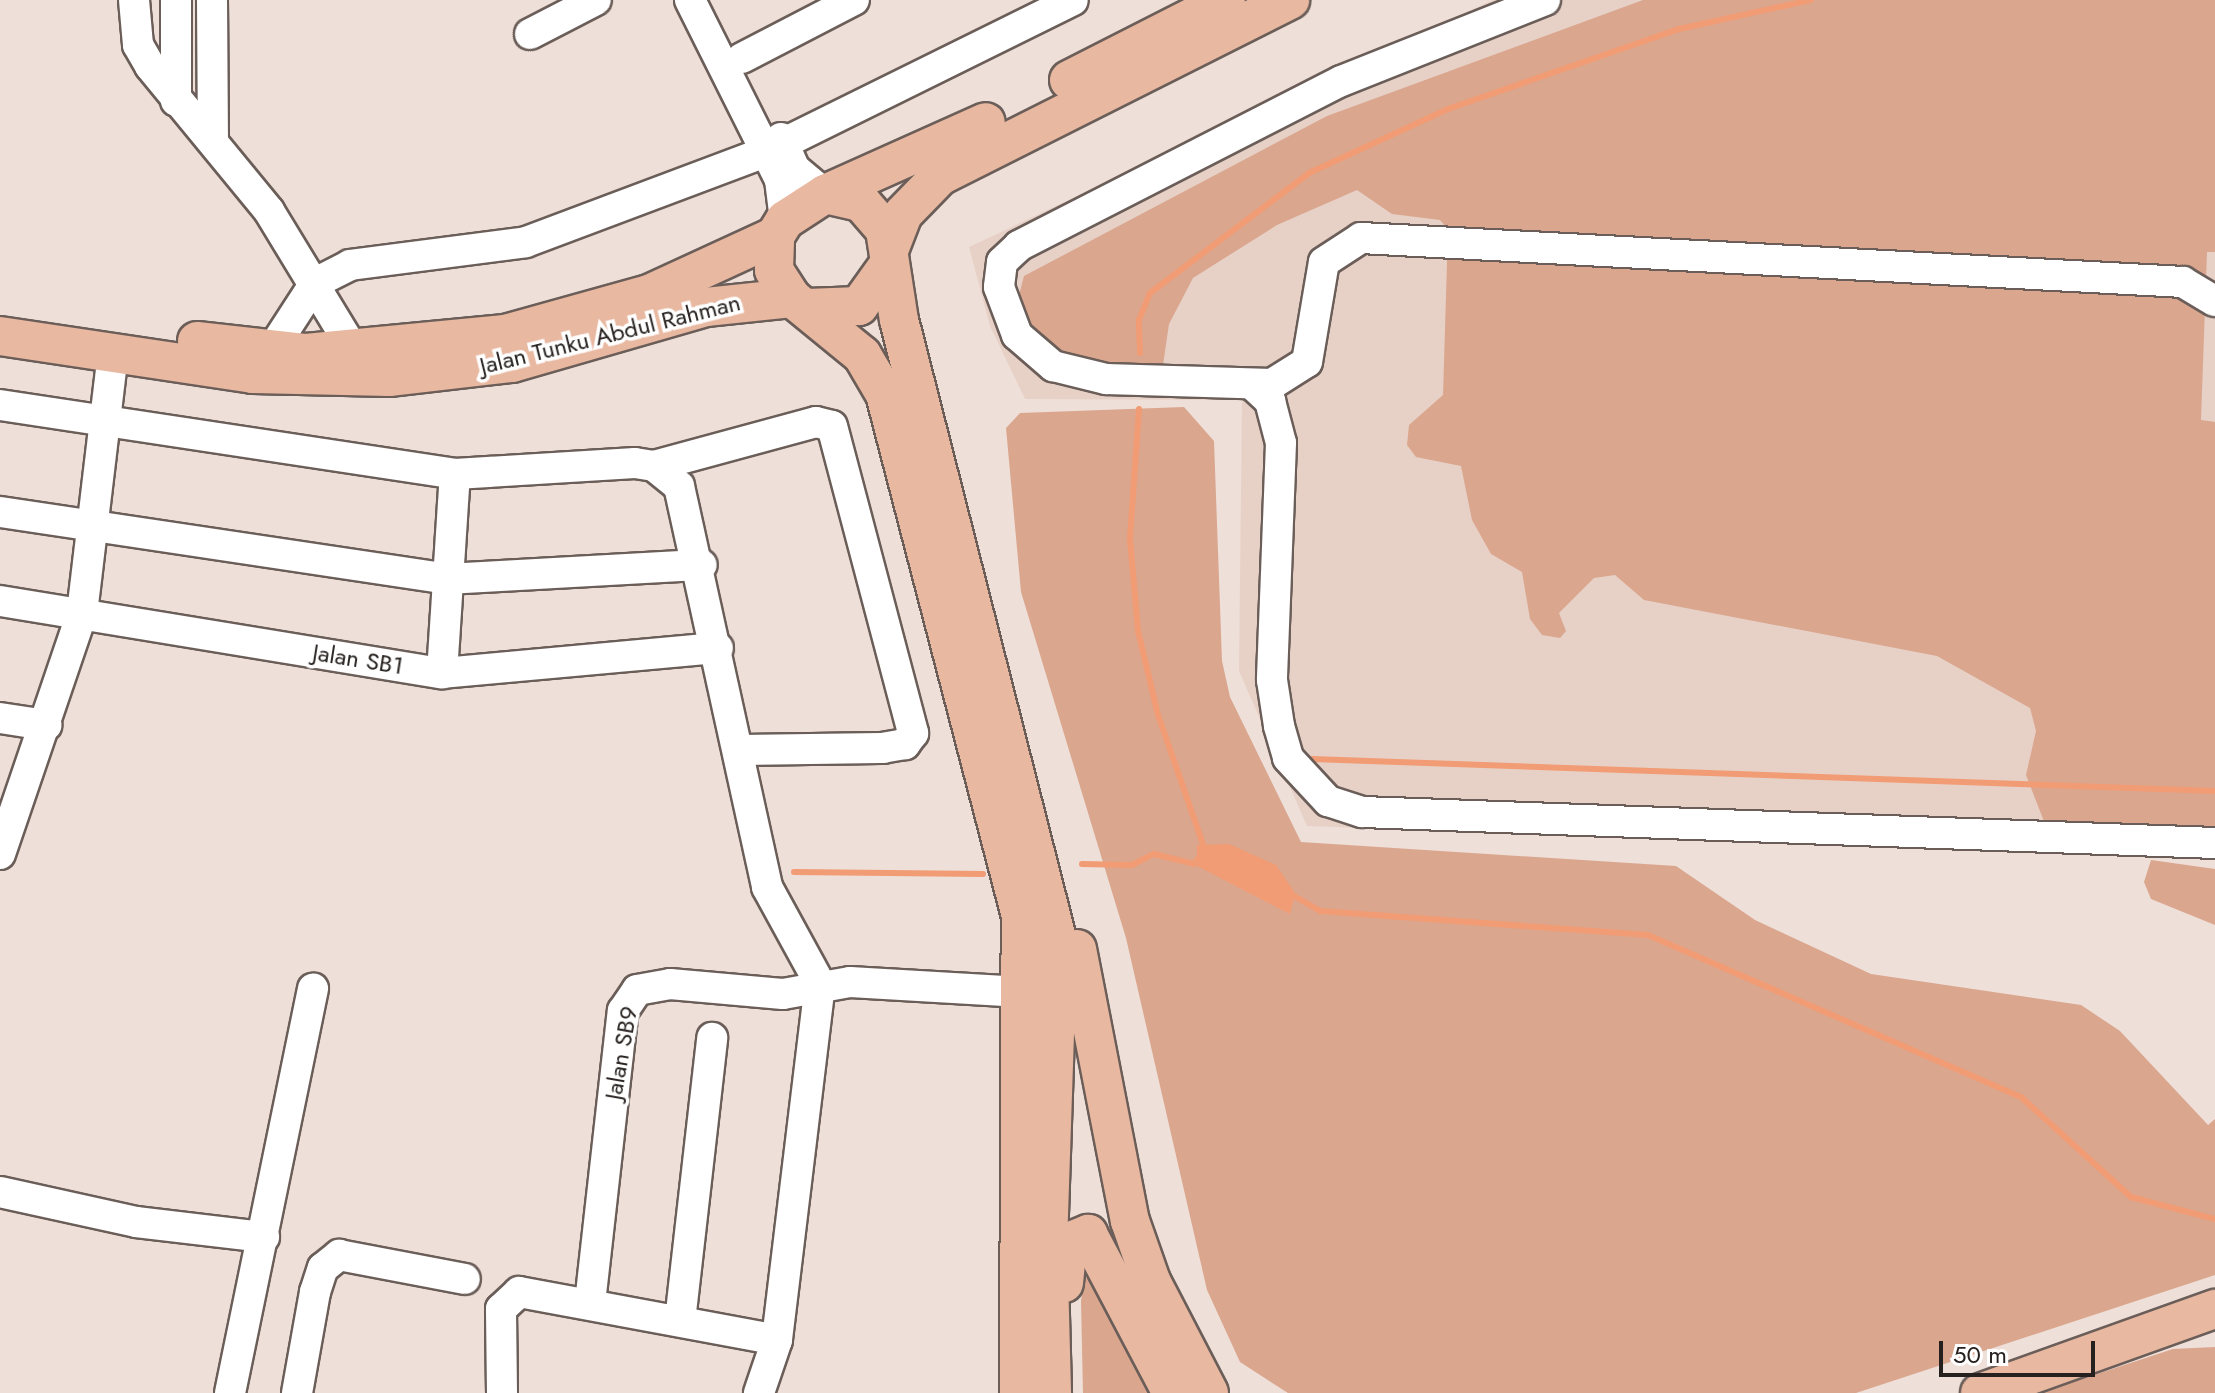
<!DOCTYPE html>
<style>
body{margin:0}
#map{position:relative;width:2215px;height:1393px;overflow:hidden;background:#eedfd8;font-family:Jost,sans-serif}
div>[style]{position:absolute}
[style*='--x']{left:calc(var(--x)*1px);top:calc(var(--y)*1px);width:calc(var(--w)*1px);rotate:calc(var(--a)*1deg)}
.built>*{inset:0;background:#e7d1c7}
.green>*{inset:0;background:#daa68e}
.water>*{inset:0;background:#f19c74}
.stream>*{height:6px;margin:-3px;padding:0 3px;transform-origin:3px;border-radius:3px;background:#f19c74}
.roads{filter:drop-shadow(2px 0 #6b5e59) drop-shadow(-2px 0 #6b5e59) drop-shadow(0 2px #6b5e59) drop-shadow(0 -2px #6b5e59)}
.minor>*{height:30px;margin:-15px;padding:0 15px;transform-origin:15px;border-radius:15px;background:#fff}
.major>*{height:38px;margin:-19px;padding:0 19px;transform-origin:19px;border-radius:19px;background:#e8b8a1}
span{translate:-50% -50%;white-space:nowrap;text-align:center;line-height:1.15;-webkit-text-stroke:7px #fff;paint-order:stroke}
.street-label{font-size:24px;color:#26211f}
.scale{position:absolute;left:1939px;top:1341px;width:156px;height:36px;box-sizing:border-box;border:4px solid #26211f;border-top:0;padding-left:10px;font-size:24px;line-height:28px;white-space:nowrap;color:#26211f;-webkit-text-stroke:6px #fff;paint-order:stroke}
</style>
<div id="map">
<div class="built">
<i style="clip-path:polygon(1493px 0,2215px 0,2215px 858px,1307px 826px,1239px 671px,1242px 400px,1025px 399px,990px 326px,969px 247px)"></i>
</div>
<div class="green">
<i style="clip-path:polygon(1643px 0,2215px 0,2215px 252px,2207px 252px,2201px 420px,2215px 422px,2215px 830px,2045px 824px,2026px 775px,2036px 731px,2030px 708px,1937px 656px,1644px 600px,1615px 575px,1594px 578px,1559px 613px,1566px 631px,1560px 638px,1542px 635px,1530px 619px,1522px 572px,1491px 554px,1472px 520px,1461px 466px,1416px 457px,1407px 445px,1409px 425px,1443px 395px,1448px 229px,1440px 220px,1392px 214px,1357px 190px,1277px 225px,1193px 278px,1169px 324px,1163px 365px,1148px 373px,1064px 360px,1024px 319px,1018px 299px,1024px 276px,1327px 116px)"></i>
<i style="clip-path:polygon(1184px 407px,1214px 441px,1222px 661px,1230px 697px,1301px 842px,1676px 866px,1755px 920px,1871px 974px,2081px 1005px,2120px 1031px,2208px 1125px,2215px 1119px,2215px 1275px,1856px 1393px,1288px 1393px,1240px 1362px,1207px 1290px,1126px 938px,1021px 592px,1006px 428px,1020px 413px)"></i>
<i style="clip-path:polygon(2151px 860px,2215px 869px,2215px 925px,2151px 899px,2144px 882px)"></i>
<i style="clip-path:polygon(1094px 1276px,1159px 1393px,1083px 1393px,1081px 1301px,1084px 1279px)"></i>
<i style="clip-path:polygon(2215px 1347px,2215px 1393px,2039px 1393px,2173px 1349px)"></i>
</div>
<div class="water">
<i style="clip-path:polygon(1229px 844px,1276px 865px,1295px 893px,1290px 914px,1197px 866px,1197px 845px)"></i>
</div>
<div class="stream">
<i style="--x:1140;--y:353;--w:33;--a:-92"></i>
<i style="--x:1139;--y:320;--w:29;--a:-68"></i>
<i style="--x:1150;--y:293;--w:199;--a:-37"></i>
<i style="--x:1309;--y:173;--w:153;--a:-24.7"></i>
<i style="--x:1448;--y:109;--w:244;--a:-19.1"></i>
<i style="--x:1679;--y:29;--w:135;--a:-12.4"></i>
<i style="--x:1139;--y:409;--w:130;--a:94"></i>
<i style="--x:1130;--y:539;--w:92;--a:85"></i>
<i style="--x:1138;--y:631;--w:86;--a:76.6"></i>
<i style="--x:1158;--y:715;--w:143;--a:70.8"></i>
<i style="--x:1312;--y:759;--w:904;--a:2.03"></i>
<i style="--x:1082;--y:864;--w:50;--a:1.1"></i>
<i style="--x:1132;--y:865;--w:25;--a:-27"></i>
<i style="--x:1154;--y:854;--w:41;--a:14"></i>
<i style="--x:1194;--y:864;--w:10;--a:-53"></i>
<i style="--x:794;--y:872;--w:189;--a:0.6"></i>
<i style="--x:1289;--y:893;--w:36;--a:30"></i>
<i style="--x:1320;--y:911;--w:329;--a:4.2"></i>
<i style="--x:1648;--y:935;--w:407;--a:23.5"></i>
<i style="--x:2021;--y:1097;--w:149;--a:42.3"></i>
<i style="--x:2131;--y:1197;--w:87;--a:14.7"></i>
</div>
<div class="roads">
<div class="minor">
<i style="--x:134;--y:0;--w:45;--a:84.9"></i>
<i style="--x:138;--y:45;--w:24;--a:60"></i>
<i style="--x:150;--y:66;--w:188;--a:50.6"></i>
<i style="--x:269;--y:211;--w:164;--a:58.7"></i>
<i style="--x:176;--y:0;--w:101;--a:90"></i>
<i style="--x:212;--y:0;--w:142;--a:89.6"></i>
<i style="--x:690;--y:0;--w:201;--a:63.4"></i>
<i style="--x:780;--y:180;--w:40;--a:82.9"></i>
<i style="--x:1545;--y:0;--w:219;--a:158.3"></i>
<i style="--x:1341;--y:81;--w:362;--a:152.9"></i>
<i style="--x:1019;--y:246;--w:23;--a:137"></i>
<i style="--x:1002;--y:262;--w:25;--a:97"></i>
<i style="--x:999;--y:287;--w:51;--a:69.4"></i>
<i style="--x:1017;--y:335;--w:48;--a:40.7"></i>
<i style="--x:1053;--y:366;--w:55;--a:13.8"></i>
<i style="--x:1106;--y:379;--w:166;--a:1.7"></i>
<i style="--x:1272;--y:384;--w:41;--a:-32.2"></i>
<i style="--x:1307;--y:362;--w:101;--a:-80.4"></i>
<i style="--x:1324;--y:262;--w:44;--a:-33"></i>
<i style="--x:1361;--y:238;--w:823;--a:3.06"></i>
<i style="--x:2183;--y:282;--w:37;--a:31"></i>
<i style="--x:530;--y:34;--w:74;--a:-27.3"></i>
<i style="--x:742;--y:58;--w:126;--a:-27.4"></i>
<i style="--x:781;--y:138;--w:34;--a:66"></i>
<i style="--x:795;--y:169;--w:39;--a:40"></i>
<i style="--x:784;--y:143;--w:322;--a:-26.3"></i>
<i style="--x:273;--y:348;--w:77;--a:-57.1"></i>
<i style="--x:315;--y:283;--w:39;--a:-27"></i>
<i style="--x:350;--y:265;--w:177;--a:-7.4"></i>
<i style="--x:526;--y:242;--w:255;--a:-20.6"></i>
<i style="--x:1255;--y:387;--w:21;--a:43"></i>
<i style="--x:1270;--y:401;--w:43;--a:75.3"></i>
<i style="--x:1281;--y:443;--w:237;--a:92.2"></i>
<i style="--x:1272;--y:680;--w:47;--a:81.3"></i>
<i style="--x:1279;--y:726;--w:33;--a:74"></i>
<i style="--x:1288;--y:758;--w:59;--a:47.1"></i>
<i style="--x:1328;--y:801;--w:36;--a:18"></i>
<i style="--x:1362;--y:812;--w:854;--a:2.08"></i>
<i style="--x:0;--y:405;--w:460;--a:8.6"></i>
<i style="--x:455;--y:474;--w:180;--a:-3.5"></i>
<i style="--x:635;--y:463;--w:19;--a:9"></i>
<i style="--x:654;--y:466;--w:32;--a:39"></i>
<i style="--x:679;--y:486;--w:411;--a:77.6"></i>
<i style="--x:767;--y:887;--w:111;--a:61.3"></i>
<i style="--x:820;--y:984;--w:359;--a:96.9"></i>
<i style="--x:777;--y:1340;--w:56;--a:108.8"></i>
<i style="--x:654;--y:466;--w:168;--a:-15.2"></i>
<i style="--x:816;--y:422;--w:16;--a:14"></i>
<i style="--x:832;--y:426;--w:318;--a:75.2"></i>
<i style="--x:913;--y:733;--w:14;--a:126"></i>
<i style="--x:905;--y:744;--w:22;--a:170"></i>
<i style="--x:883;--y:748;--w:145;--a:179.2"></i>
<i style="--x:0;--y:512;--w:453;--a:8.5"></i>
<i style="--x:448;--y:579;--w:254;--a:-3.2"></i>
<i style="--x:0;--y:601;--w:448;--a:9.3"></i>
<i style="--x:442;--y:673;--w:277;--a:-5.2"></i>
<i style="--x:442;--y:673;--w:199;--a:-86.3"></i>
<i style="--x:0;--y:718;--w:47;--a:8.7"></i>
<i style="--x:0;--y:854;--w:255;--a:-71.2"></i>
<i style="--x:82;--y:613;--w:261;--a:-83.2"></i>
<i style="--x:0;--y:1192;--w:139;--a:12.4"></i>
<i style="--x:136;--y:1222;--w:129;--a:6.7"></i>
<i style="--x:590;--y:1303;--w:294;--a:-83.6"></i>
<i style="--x:623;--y:1011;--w:25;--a:-56"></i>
<i style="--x:637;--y:990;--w:34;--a:-10"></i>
<i style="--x:670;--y:984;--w:113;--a:5.1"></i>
<i style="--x:783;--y:994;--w:68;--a:-10.2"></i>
<i style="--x:850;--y:982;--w:172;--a:3.3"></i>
<i style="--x:680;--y:1321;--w:285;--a:-83.5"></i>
<i style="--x:230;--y:1393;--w:413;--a:-78.4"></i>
<i style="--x:297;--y:1393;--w:103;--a:-79.9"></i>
<i style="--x:315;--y:1292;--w:25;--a:-72"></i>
<i style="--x:323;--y:1268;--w:21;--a:-39"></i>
<i style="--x:339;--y:1255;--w:128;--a:10.8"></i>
<i style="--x:502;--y:1393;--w:84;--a:-90.7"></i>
<i style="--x:501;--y:1309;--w:25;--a:-43"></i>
<i style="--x:519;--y:1292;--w:262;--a:10.5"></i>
</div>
<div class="major">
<i style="--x:1069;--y:80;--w:176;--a:-27"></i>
<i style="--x:825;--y:194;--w:176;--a:-24.1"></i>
<i style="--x:890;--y:248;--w:36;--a:-69"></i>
<i style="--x:903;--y:214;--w:53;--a:-45.8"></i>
<i style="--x:940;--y:176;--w:392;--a:-26.7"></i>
<i style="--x:807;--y:308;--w:52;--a:-2.2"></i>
<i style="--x:859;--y:306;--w:52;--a:-54.5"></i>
<i style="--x:0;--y:336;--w:256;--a:8.5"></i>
<i style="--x:253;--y:374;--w:136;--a:1.3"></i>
<i style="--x:389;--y:377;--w:124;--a:-6.5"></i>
<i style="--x:512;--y:363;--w:202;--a:-16.1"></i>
<i style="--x:706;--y:307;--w:86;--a:-6"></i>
<i style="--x:197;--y:341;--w:110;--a:6.3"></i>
<i style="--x:306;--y:353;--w:200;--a:-5.5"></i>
<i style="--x:505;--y:334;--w:149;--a:-15.5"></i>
<i style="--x:649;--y:294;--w:139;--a:-24.7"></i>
<i style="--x:1077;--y:949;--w:277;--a:79"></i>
<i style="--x:1130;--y:1221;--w:64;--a:70.7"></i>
<i style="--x:1151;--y:1281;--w:126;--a:62.6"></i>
<i style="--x:1064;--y:1283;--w:41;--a:-84.4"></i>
<i style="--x:1068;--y:1242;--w:22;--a:-22"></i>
<i style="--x:1088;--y:1234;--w:180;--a:62.2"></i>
<i style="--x:1019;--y:1393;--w:477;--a:-89.8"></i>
<i style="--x:1021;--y:916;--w:539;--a:-104.6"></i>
<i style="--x:885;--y:394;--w:45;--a:-120.5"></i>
<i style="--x:862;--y:355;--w:90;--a:-140.8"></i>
<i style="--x:792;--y:298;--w:33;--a:-123"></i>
<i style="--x:774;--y:270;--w:34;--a:-88"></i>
<i style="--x:775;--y:236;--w:19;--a:-58"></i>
<i style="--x:785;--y:220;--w:48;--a:-33"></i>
<i style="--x:825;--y:194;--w:37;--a:13"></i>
<i style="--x:861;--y:202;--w:37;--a:49"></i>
<i style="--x:885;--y:230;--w:91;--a:81.2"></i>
<i style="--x:899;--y:320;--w:643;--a:75.68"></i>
<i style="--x:1058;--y:943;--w:295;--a:91.9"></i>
<i style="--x:1048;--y:1238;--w:155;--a:88.5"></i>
<i style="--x:1980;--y:1393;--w:250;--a:-19.7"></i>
</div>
</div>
<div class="street-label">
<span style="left:610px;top:334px;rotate:-14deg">Jalan Tunku Abdul Rahman</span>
<span style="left:358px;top:659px;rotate:9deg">Jalan SB1</span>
<span style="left:621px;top:1053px;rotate:-80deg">Jalan SB9</span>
</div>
<div class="scale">50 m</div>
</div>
